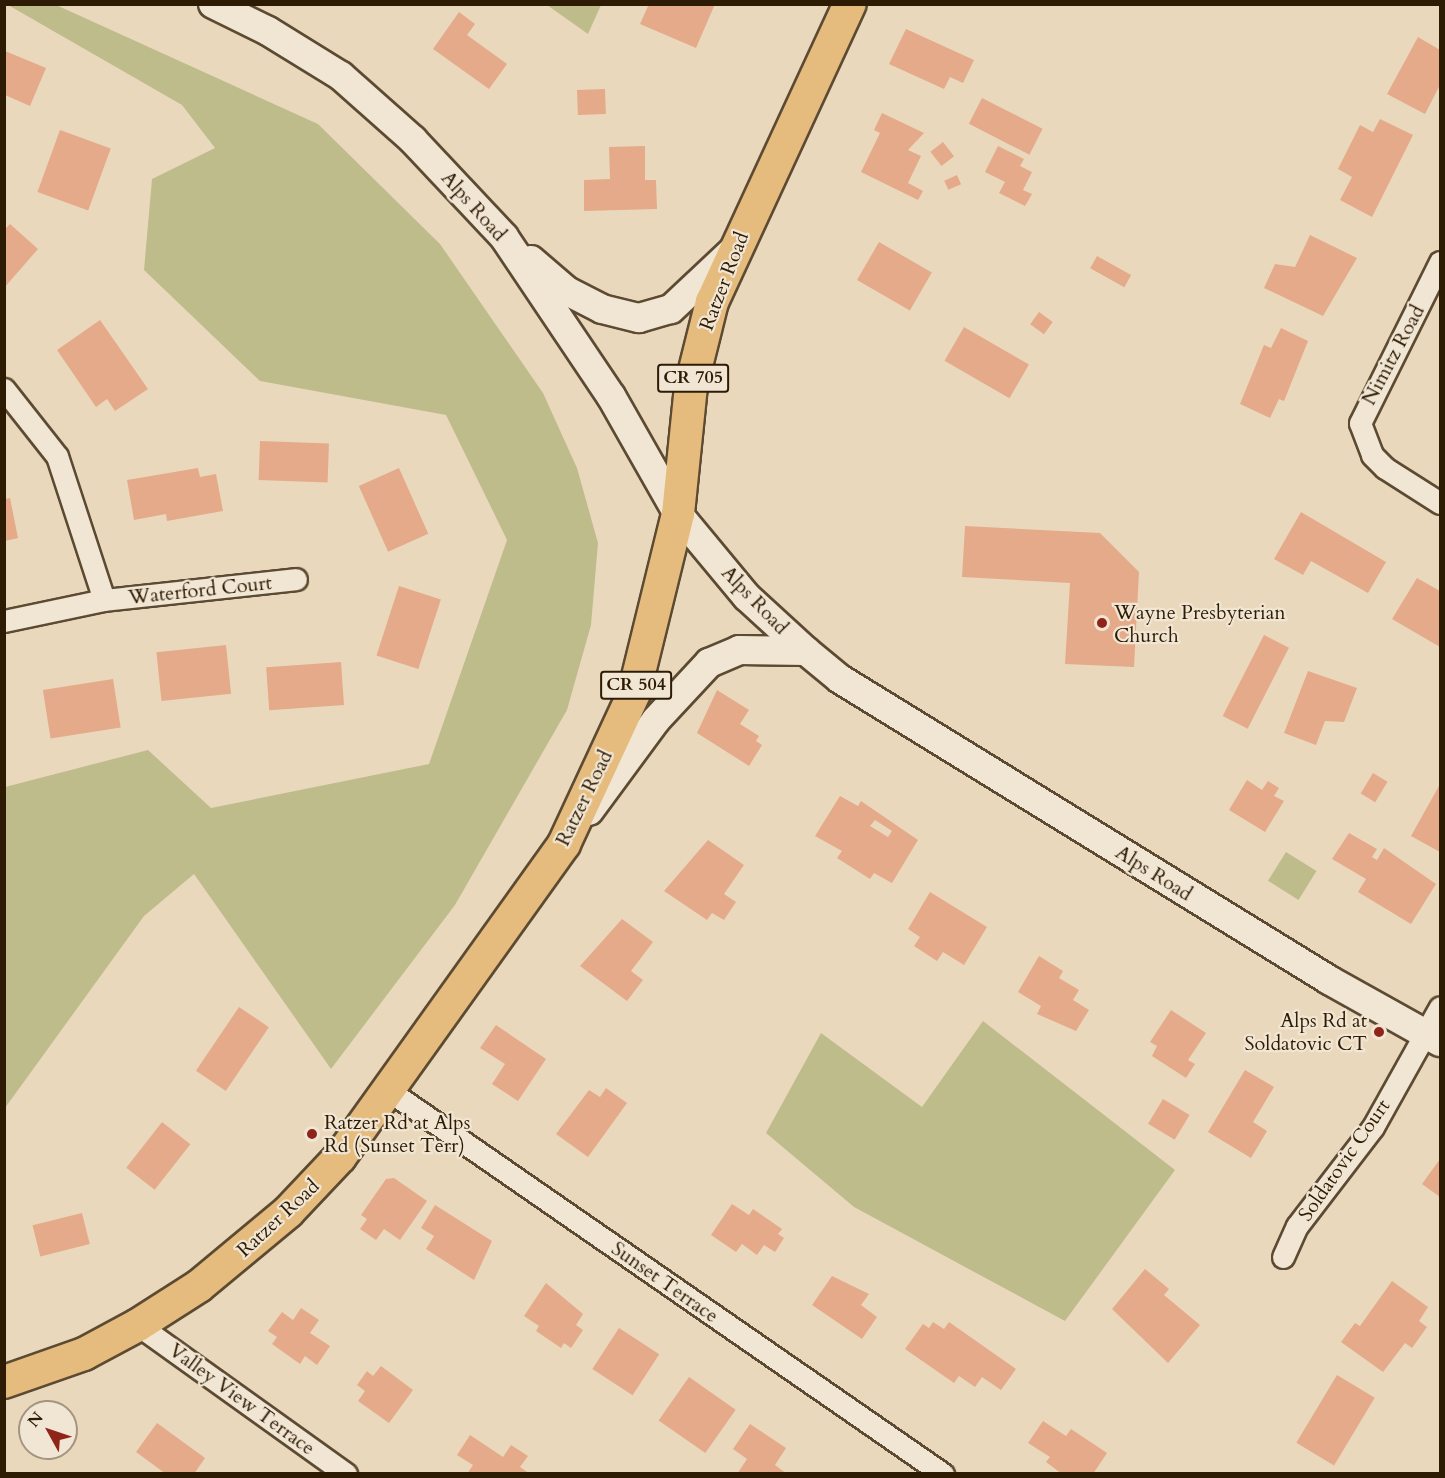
<!DOCTYPE html>
<style>
body{margin:0}
#map{position:relative;width:1445px;height:1478px;overflow:hidden;background:#ead8bd;font-family:Cardo,serif}
div>[style]{position:absolute}
[style*='--x']{left:calc(var(--x)*1px);top:calc(var(--y)*1px);width:calc(var(--w)*1px);rotate:calc(var(--a)*1deg)}
.green>*{inset:0;background:#bfbc8c;transform-origin:0 0}
.building>*{inset:0;background:#e5aa89;transform-origin:0 0}
.roads{filter:drop-shadow(2px 0 #5c4a32) drop-shadow(-2px 0 #5c4a32) drop-shadow(0 2px #5c4a32) drop-shadow(0 -2px #5c4a32)}
.minor>*{height:21px;margin:-10.5px;padding:0 10.5px;transform-origin:10.5px;border-radius:10.5px;background:#f1e6d4}
.secondary>*{height:28px;margin:-14px;padding:0 14px;transform-origin:14px;border-radius:14px;background:#f1e6d4}
.primary>*{height:32px;margin:-16px;padding:0 16px;transform-origin:16px;border-radius:16px;background:#e5bc7e}
.dots>*{width:16px;height:16px;translate:-50% -50%;box-sizing:border-box;border:3px solid #f1e6d4;border-radius:50%}
span{translate:-50% -50%;white-space:nowrap;text-align:center;line-height:1.15;-webkit-text-stroke:4.5px #f1e6d4;paint-order:stroke}
.shield-label span{padding:2px 4px;background:#f1e6d4;border:2px solid;border-radius:4px;-webkit-text-stroke-width:0}
.shield-label{font-size:18px;color:#2d1b03;font-weight:700}
.street-label{font-size:20px;color:#2d1b03}
.poi-label{font-size:20px;color:#2d1b03}
.left{translate:0 -50%;text-align:left}
.right{translate:-100% -50%;text-align:right}
.frame{position:absolute;inset:0;border:6px solid #2d1b03;pointer-events:none}
.north{position:absolute;left:18px;top:1400px;width:60px;height:60px;box-sizing:border-box;background:#f1e6d4;border:2px solid #a39580;border-radius:50%;rotate:310deg;font-size:16px;font-weight:700;line-height:24px;text-align:center;color:#2d1b03}
.north::after{content:'';display:block;margin:auto;width:21px;height:27px;background:#8f2418;clip-path:polygon(50% 0,100% 100%,50% 72%,0 100%)}
</style>
<div id="map">
<div class="green">
<i style="clip-path:polygon(54px 4px,318px 124px,440px 244px,543px 393px,577px 468px,598px 543px,591px 625px,567px 710px,455px 905px,331px 1069px,194px 874px,144px 916px,5px 1108px,5px 787px,148px 750px,211px 808px,429px 764px,507px 540px,446px 415px,260px 381px,144px 270px,152px 179px,215px 148px,182px 105px,8px 5px)"></i>
<i style="clip-path:polygon(547px 5px,601px 4px,601px 5px,588px 34px)"></i>
<i style="left:1286px;top:852px;width:36px;height:34px;rotate:32deg"></i>
<i style="clip-path:polygon(983px 1021px,1175px 1170px,1065px 1321px,854px 1207px,766px 1133px,821px 1033px,922px 1107px)"></i>
</div>
<div class="building">
<i style="clip-path:polygon(649px 4px,715px 4px,696px 48px,640px 24px)"></i>
<i style="clip-path:polygon(459px 12px,475px 24px,467px 35px,507px 64px,489px 89px,433px 49px)"></i>
<i style="clip-path:polygon(906px 29px,974px 60px,963px 83px,950px 77px,944px 89px,889px 64px)"></i>
<i style="clip-path:polygon(1418px 37px,1440px 50px,1440px 85px,1425px 114px,1387px 94px)"></i>
<i style="clip-path:polygon(5px 51px,46px 68px,30px 106px,5px 95px)"></i>
<i style="left:605px;top:89px;width:25px;height:28px;rotate:88deg"></i>
<i style="left:982px;top:98px;width:68px;height:29px;rotate:27deg"></i>
<i style="clip-path:polygon(882px 113px,924px 133px,908px 150px,921px 156px,908px 183px,923px 191px,918px 200px,861px 172px,880px 133px,874px 130px)"></i>
<i style="clip-path:polygon(1380px 119px,1413px 135px,1372px 217px,1340px 200px,1352px 177px,1338px 169px,1360px 125px,1373px 132px)"></i>
<i style="left:60px;top:130px;width:54px;height:66px;rotate:20deg"></i>
<i style="left:943px;top:142px;width:18px;height:16px;rotate:52deg"></i>
<i style="clip-path:polygon(645px 146px,645px 180px,656px 180px,657px 209px,584px 211px,584px 180px,610px 179px,609px 147px)"></i>
<i style="clip-path:polygon(998px 146px,1024px 159px,1020px 166px,1032px 172px,1023px 190px,1032px 194px,1025px 206px,999px 193px,1005px 182px,985px 172px)"></i>
<i style="left:957px;top:175px;width:10px;height:14px;rotate:66deg"></i>
<i style="clip-path:polygon(10px 224px,38px 249px,4px 288px,4px 230px)"></i>
<i style="clip-path:polygon(1310px 235px,1357px 258px,1323px 316px,1264px 288px,1275px 264px,1295px 267px)"></i>
<i style="left:879px;top:242px;width:61px;height:44px;rotate:30deg"></i>
<i style="left:1097px;top:256px;width:39px;height:14px;rotate:29deg"></i>
<i style="left:1039px;top:312px;width:17px;height:15px;rotate:36deg"></i>
<i style="clip-path:polygon(100px 320px,148px 389px,115px 411px,107px 399px,96px 407px,57px 350px)"></i>
<i style="left:964px;top:327px;width:75px;height:39px;rotate:30deg"></i>
<i style="clip-path:polygon(1281px 328px,1308px 341px,1284px 401px,1279px 399px,1270px 418px,1240px 404px,1264px 345px,1271px 348px)"></i>
<i style="left:260px;top:441px;width:69px;height:39px;rotate:2deg"></i>
<i style="clip-path:polygon(198px 468px,200px 477px,216px 474px,223px 511px,167px 521px,166px 514px,134px 520px,127px 480px)"></i>
<i style="left:399px;top:468px;width:72px;height:44px;rotate:66deg"></i>
<i style="clip-path:polygon(10px 498px,18px 538px,5px 541px,5px 499px)"></i>
<i style="clip-path:polygon(1301px 512px,1386px 562px,1368px 593px,1311px 561px,1303px 575px,1274px 559px)"></i>
<i style="clip-path:polygon(965px 526px,1100px 533px,1139px 572px,1134px 667px,1065px 664px,1070px 583px,962px 577px)"></i>
<i style="clip-path:polygon(1417px 578px,1440px 591px,1440px 647px,1392px 619px)"></i>
<i style="left:399px;top:586px;width:44px;height:73px;rotate:18deg"></i>
<i style="left:1264px;top:635px;width:28px;height:91px;rotate:27deg"></i>
<i style="left:226px;top:645px;width:49px;height:70px;rotate:84deg"></i>
<i style="left:341px;top:662px;width:43px;height:75px;rotate:86deg"></i>
<i style="clip-path:polygon(1308px 671px,1357px 688px,1344px 722px,1325px 721px,1316px 745px,1284px 733px)"></i>
<i style="left:113px;top:679px;width:49px;height:71px;rotate:81deg"></i>
<i style="clip-path:polygon(717px 690px,749px 710px,740px 724px,759px 736px,756px 741px,762px 745px,749px 766px,697px 733px)"></i>
<i style="left:1373px;top:773px;width:17px;height:24px;rotate:31deg"></i>
<i style="clip-path:polygon(1247px 780px,1262px 790px,1268px 781px,1279px 788px,1274px 796px,1284px 801px,1265px 832px,1229px 810px)"></i>
<i style="clip-path:polygon(1440px 784px,1440px 852px,1411px 836px)"></i>
<i style="clip-path:polygon(evenodd,840px 796px,858px 806px,861px 801px,918px 840px,892px 883px,874px 873px,870px 879px,837px 858px,842px 851px,815px 836px,840px 796px,875px 820px,892px 831px,888px 837px,870px 826px,875px 820px)"></i>
<i style="clip-path:polygon(1349px 833px,1377px 849px,1372px 857px,1377px 860px,1384px 848px,1436px 884px,1411px 924px,1358px 892px,1366px 879px,1332px 859px)"></i>
<i style="clip-path:polygon(708px 840px,744px 865px,724px 894px,736px 902px,724px 920px,712px 913px,707px 920px,664px 891px)"></i>
<i style="clip-path:polygon(930px 892px,987px 927px,964px 965px,943px 952px,937px 961px,914px 946px,920px 937px,908px 929px)"></i>
<i style="clip-path:polygon(622px 919px,653px 942px,631px 971px,643px 980px,627px 1001px,580px 966px)"></i>
<i style="clip-path:polygon(1039px 956px,1063px 971px,1059px 978px,1079px 990px,1073px 1000px,1089px 1010px,1076px 1031px,1037px 1014px,1041px 1006px,1018px 992px)"></i>
<i style="left:239px;top:1007px;width:36px;height:77px;rotate:34deg"></i>
<i style="clip-path:polygon(1171px 1010px,1206px 1033px,1188px 1060px,1195px 1064px,1186px 1078px,1152px 1056px,1157px 1046px,1150px 1042px)"></i>
<i style="clip-path:polygon(496px 1025px,546px 1059px,518px 1101px,492px 1084px,505px 1064px,480px 1048px)"></i>
<i style="clip-path:polygon(1245px 1070px,1274px 1087px,1253px 1122px,1267px 1131px,1251px 1158px,1208px 1132px)"></i>
<i style="clip-path:polygon(606px 1088px,627px 1103px,588px 1157px,556px 1134px,589px 1090px,600px 1097px)"></i>
<i style="left:1163px;top:1099px;width:31px;height:29px;rotate:31deg"></i>
<i style="left:162px;top:1122px;width:36px;height:58px;rotate:38deg"></i>
<i style="clip-path:polygon(1440px 1159px,1440px 1197px,1422px 1184px)"></i>
<i style="clip-path:polygon(394px 1178px,427px 1201px,400px 1240px,384px 1229px,376px 1240px,360px 1229px,367px 1219px,361px 1215px,386px 1179px)"></i>
<i style="clip-path:polygon(732px 1204px,749px 1215px,753px 1209px,782px 1229px,778px 1234px,784px 1238px,775px 1252px,764px 1245px,757px 1255px,742px 1244px,736px 1252px,711px 1235px)"></i>
<i style="clip-path:polygon(435px 1205px,492px 1241px,474px 1280px,426px 1249px,434px 1236px,421px 1228px)"></i>
<i style="left:82px;top:1213px;width:32px;height:51px;rotate:76deg"></i>
<i style="clip-path:polygon(1145px 1269px,1169px 1289px,1164px 1295px,1200px 1325px,1168px 1363px,1112px 1309px)"></i>
<i style="clip-path:polygon(832px 1276px,869px 1294px,861px 1305px,877px 1317px,862px 1339px,812px 1305px)"></i>
<i style="clip-path:polygon(1392px 1281px,1428px 1307px,1419px 1321px,1427px 1327px,1412px 1348px,1405px 1343px,1383px 1372px,1341px 1342px,1355px 1323px,1360px 1326px)"></i>
<i style="clip-path:polygon(546px 1283px,583px 1314px,576px 1325px,583px 1330px,571px 1348px,564px 1343px,561px 1348px,536px 1331px,539px 1326px,524px 1316px)"></i>
<i style="clip-path:polygon(301px 1308px,319px 1320px,310px 1333px,330px 1346px,317px 1365px,305px 1356px,300px 1364px,272px 1344px,277px 1337px,268px 1331px,282px 1312px,293px 1320px)"></i>
<i style="clip-path:polygon(933px 1322px,944px 1329px,949px 1322px,1016px 1369px,1001px 1390px,982px 1377px,975px 1387px,959px 1376px,954px 1383px,905px 1349px,923px 1324px,929px 1328px)"></i>
<i style="left:619px;top:1328px;width:48px;height:49px;rotate:33deg"></i>
<i style="clip-path:polygon(381px 1366px,413px 1390px,389px 1423px,358px 1401px,365px 1391px,357px 1385px,367px 1371px,373px 1376px)"></i>
<i style="left:1337px;top:1375px;width:44px;height:79px;rotate:31deg"></i>
<i style="left:689px;top:1377px;width:57px;height:53px;rotate:35deg"></i>
<i style="clip-path:polygon(1043px 1421px,1066px 1436px,1071px 1429px,1107px 1453px,1093px 1474px,1062px 1474px,1046px 1462px,1050px 1457px,1028px 1443px)"></i>
<i style="clip-path:polygon(157px 1423px,205px 1458px,194px 1474px,166px 1474px,136px 1452px)"></i>
<i style="clip-path:polygon(750px 1424px,786px 1448px,775px 1465px,787px 1474px,737px 1474px,747px 1459px,733px 1449px)"></i>
<i style="clip-path:polygon(470px 1435px,503px 1457px,511px 1445px,528px 1456px,520px 1467px,530px 1474px,467px 1474px,473px 1465px,457px 1455px)"></i>
</div>
<div class="roads">
<div class="minor">
<i style="--x:1440;--y:262;--w:180;--a:116.4"></i>
<i style="--x:1360;--y:423;--w:34;--a:69"></i>
<i style="--x:1372;--y:455;--w:18;--a:45"></i>
<i style="--x:1385;--y:468;--w:65;--a:32.5"></i>
<i style="--x:4;--y:389;--w:85;--a:51.7"></i>
<i style="--x:57;--y:456;--w:151;--a:71.9"></i>
<i style="--x:4;--y:621;--w:102;--a:-11.9"></i>
<i style="--x:104;--y:600;--w:193;--a:-6.2"></i>
<i style="--x:388;--y:1090;--w:675;--a:34.68"></i>
<i style="--x:1283;--y:1257;--w:34;--a:-66"></i>
<i style="--x:1297;--y:1226;--w:125;--a:-52.5"></i>
<i style="--x:1373;--y:1127;--w:137;--a:-60.8"></i>
<i style="--x:138;--y:1325;--w:256;--a:35.6"></i>
</div>
<div class="secondary">
<i style="--x:213;--y:4;--w:61;--a:26.1"></i>
<i style="--x:268;--y:31;--w:86;--a:31.7"></i>
<i style="--x:341;--y:76;--w:96;--a:41.6"></i>
<i style="--x:413;--y:140;--w:133;--a:46.8"></i>
<i style="--x:504;--y:237;--w:192;--a:56.1"></i>
<i style="--x:611;--y:396;--w:136;--a:60.4"></i>
<i style="--x:678;--y:514;--w:108;--a:50.3"></i>
<i style="--x:747;--y:597;--w:80;--a:42.5"></i>
<i style="--x:806;--y:651;--w:44;--a:39.5"></i>
<i style="--x:840;--y:679;--w:574;--a:31.61"></i>
<i style="--x:1329;--y:980;--w:127;--a:29.2"></i>
<i style="--x:531;--y:260;--w:48;--a:40.7"></i>
<i style="--x:567;--y:291;--w:39;--a:27"></i>
<i style="--x:602;--y:309;--w:38;--a:14"></i>
<i style="--x:639;--y:318;--w:33;--a:-16"></i>
<i style="--x:671;--y:309;--w:88;--a:-43.2"></i>
<i style="--x:589;--y:811;--w:113;--a:-53.6"></i>
<i style="--x:656;--y:720;--w:78;--a:-47.1"></i>
<i style="--x:709;--y:663;--w:33;--a:-23"></i>
<i style="--x:739;--y:650;--w:67;--a:0.9"></i>
</div>
<div class="primary">
<i style="--x:4;--y:1382;--w:85;--a:-19.3"></i>
<i style="--x:84;--y:1354;--w:61;--a:-28.2"></i>
<i style="--x:138;--y:1325;--w:72;--a:-32.6"></i>
<i style="--x:199;--y:1286;--w:116;--a:-39.7"></i>
<i style="--x:288;--y:1212;--w:76;--a:-46.6"></i>
<i style="--x:340;--y:1157;--w:385;--a:-54.4"></i>
<i style="--x:564;--y:844;--w:166;--a:-65.1"></i>
<i style="--x:634;--y:693;--w:184;--a:-76.2"></i>
<i style="--x:678;--y:514;--w:129;--a:-84.2"></i>
<i style="--x:691;--y:386;--w:87;--a:-76"></i>
<i style="--x:712;--y:302;--w:328;--a:-65.2"></i>
</div>
</div>
<div class="dots">
<i style="left:1102px;top:623px;background:#8f2418"></i>
<i style="left:1379px;top:1032px;background:#8f2418"></i>
<i style="left:312px;top:1134px;background:#8f2418"></i>
</div>
<div class="shield-label">
<span style="left:693px;top:378px">CR 705</span>
<span style="left:636px;top:685px">CR 504</span>
</div>
<div class="street-label">
<span style="left:474px;top:206px;rotate:48deg">Alps Road</span>
<span style="left:724px;top:281px;rotate:-69deg">Ratzer Road</span>
<span style="left:1393px;top:355px;rotate:-62deg">Nimitz Road</span>
<span style="left:200px;top:590px;rotate:-6deg">Waterford Court</span>
<span style="left:755px;top:600px;rotate:46deg">Alps Road</span>
<span style="left:584px;top:798px;rotate:-64deg">Ratzer Road</span>
<span style="left:1154px;top:873px;rotate:32deg">Alps Road</span>
<span style="left:1344px;top:1160px;rotate:-55deg">Soldatovic Court</span>
<span style="left:278px;top:1218px;rotate:-43deg">Ratzer Road</span>
<span style="left:665px;top:1282px;rotate:35deg">Sunset Terrace</span>
<span style="left:242px;top:1399px;rotate:36deg">Valley View Terrace</span>
</div>
<div class="poi-label">
<span class="left" style="left:1114px;top:624px">Wayne Presbyterian<br>Church</span>
<span class="right" style="left:1367px;top:1032px">Alps Rd at<br>Soldatovic CT</span>
<span class="left" style="left:324px;top:1134px">Ratzer Rd at Alps<br>Rd (Sunset Terr)</span>
</div>
<div class="frame"></div>
<div class="north">N</div>
</div>
